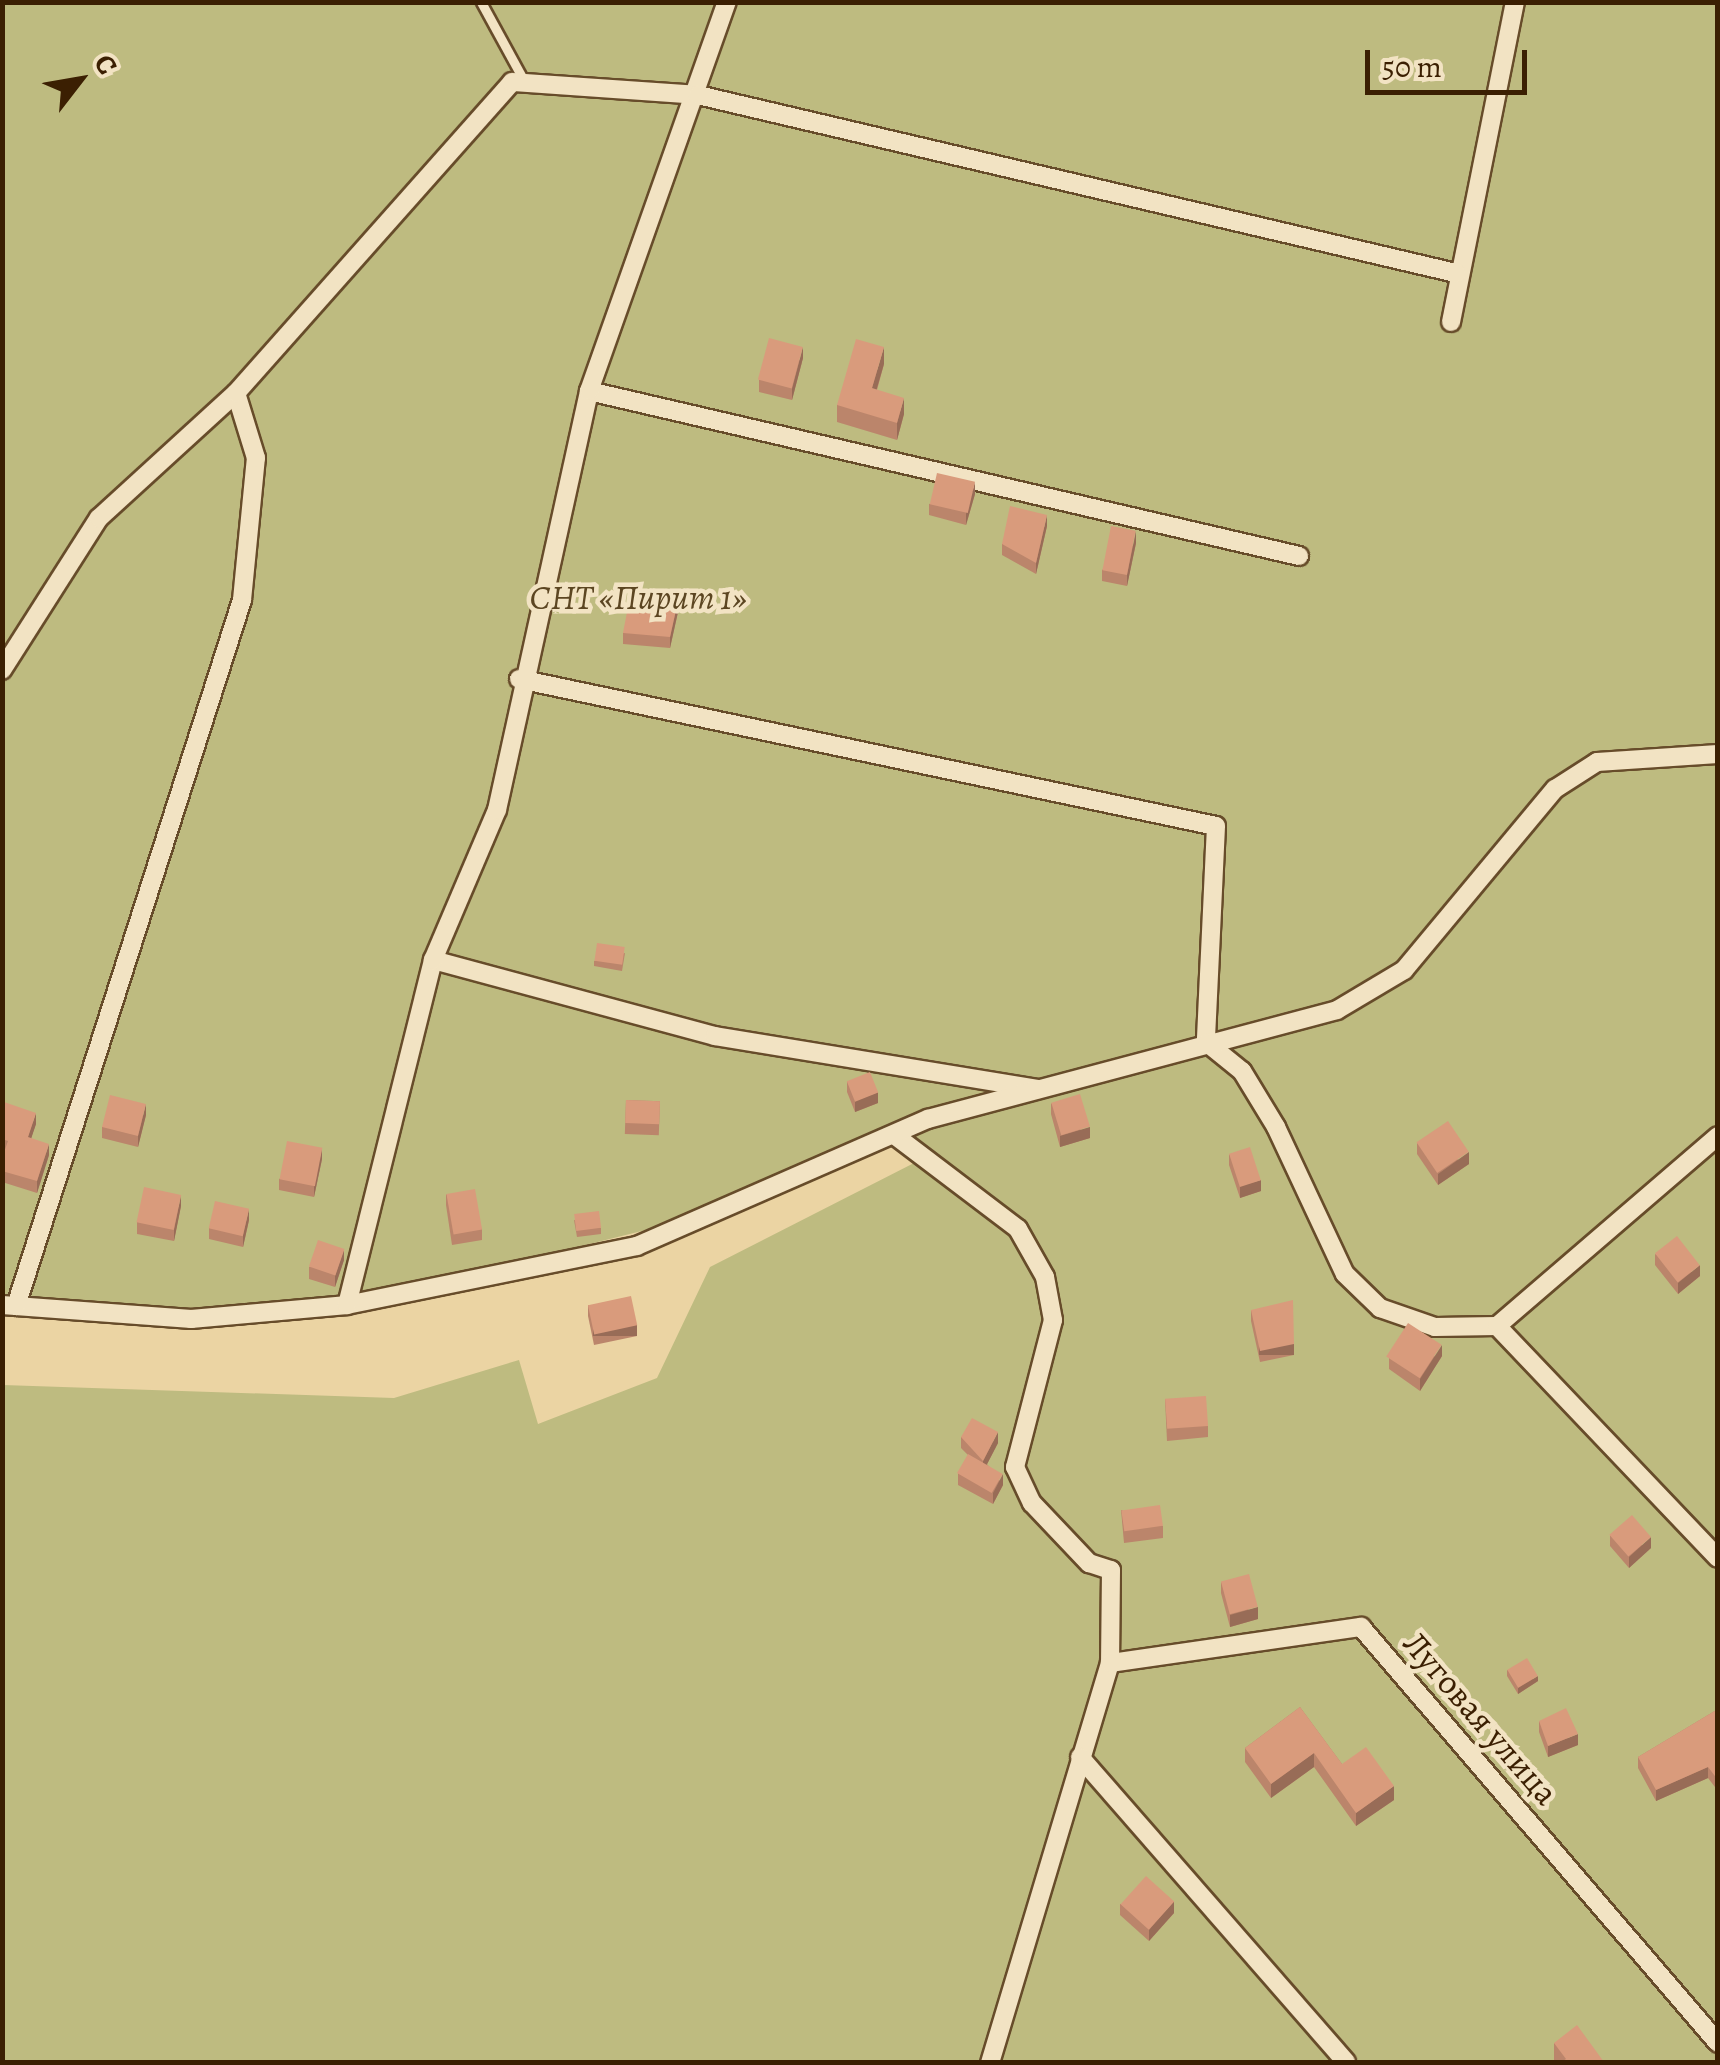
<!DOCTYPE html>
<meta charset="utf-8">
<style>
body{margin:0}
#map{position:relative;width:1720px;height:2065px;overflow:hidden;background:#ebd4a3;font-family:Alegreya,serif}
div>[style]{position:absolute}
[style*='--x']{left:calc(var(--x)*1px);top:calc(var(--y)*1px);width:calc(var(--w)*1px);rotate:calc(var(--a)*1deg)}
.green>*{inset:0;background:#bebb80}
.roads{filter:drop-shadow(2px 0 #674c2a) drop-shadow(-2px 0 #674c2a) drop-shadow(0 2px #674c2a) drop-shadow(0 -2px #674c2a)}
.lane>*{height:9px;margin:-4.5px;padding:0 4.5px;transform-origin:4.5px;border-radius:4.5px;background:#f2e3c3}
.street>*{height:18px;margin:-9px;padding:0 9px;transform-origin:9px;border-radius:9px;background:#f2e3c3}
.wall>*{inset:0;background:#bb856b;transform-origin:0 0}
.shaded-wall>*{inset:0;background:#986c57;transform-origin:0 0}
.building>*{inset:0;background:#d99b7c;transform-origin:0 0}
span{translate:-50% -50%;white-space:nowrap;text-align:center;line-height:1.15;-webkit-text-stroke:9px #f2e3c3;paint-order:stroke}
.park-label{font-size:35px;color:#5c4622;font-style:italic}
.street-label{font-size:35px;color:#3b1f02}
.frame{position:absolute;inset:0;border:5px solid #3b1f02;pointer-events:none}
.north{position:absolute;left:30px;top:30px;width:100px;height:100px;-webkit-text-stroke:8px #f2e3c3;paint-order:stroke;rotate:59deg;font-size:28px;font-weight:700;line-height:40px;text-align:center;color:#3b1f02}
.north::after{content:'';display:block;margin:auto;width:35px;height:45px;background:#3b1f02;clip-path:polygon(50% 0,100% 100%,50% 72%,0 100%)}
.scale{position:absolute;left:1365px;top:50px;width:162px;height:45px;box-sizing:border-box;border:5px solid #3b1f02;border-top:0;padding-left:12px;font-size:30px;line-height:35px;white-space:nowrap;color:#3b1f02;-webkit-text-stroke:8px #f2e3c3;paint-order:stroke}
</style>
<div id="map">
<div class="green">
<i style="clip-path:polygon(3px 3px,1717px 3px,1717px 2062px,3px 2062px,3px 1385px,394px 1398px,519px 1360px,538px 1424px,657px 1378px,710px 1267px,916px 1162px,895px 1134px,678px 1222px,376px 1297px,183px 1313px,3px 1298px)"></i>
</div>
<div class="roads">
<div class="lane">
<i style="--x:481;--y:2;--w:90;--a:61.4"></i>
</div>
<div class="street">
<i style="--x:1451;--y:322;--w:326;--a:-78.7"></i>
<i style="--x:589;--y:391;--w:729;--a:13.08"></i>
<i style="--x:2;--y:670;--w:180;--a:-57.5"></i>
<i style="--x:99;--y:518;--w:185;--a:-42.4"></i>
<i style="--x:519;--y:679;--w:712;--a:11.91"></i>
<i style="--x:1216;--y:826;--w:216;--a:92.7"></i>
<i style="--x:1206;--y:1042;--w:46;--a:38.9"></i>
<i style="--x:1242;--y:1071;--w:66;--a:58.7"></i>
<i style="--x:1276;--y:1127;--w:162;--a:64.9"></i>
<i style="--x:1345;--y:1274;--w:49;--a:44.2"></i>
<i style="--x:1380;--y:1308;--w:58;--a:19.1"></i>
<i style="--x:1435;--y:1327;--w:62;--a:-0.9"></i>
<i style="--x:1497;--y:1326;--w:320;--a:46.4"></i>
<i style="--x:433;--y:960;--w:292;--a:15.1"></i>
<i style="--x:715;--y:1036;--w:327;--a:9.3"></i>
<i style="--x:897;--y:1137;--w:152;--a:37.2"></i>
<i style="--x:1018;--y:1229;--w:55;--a:60.6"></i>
<i style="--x:1045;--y:1277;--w:44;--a:79.5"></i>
<i style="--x:1053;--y:1320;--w:152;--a:104.5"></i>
<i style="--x:1015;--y:1467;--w:40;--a:65"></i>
<i style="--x:1032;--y:1503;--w:83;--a:46.5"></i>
<i style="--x:1089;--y:1563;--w:23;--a:18"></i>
<i style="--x:1111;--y:1570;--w:93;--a:90.6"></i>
<i style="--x:1110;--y:1663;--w:417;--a:106.7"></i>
<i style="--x:2;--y:1305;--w:190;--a:4.2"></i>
<i style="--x:191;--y:1319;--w:157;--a:-5.1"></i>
<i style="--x:347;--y:1305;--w:296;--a:-11.5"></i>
<i style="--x:637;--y:1246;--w:318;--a:-23.6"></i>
<i style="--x:928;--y:1119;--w:423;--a:-14.9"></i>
<i style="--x:1337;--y:1010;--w:78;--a:-30.8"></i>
<i style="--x:1404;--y:970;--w:236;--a:-50.2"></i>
<i style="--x:1555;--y:789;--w:50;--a:-32.7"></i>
<i style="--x:1597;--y:762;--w:121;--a:-3.8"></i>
<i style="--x:347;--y:1305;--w:356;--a:-76"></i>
<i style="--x:433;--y:960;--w:163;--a:-66.9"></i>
<i style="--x:497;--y:810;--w:429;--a:-77.6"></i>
<i style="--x:589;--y:391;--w:413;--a:-70.5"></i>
<i style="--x:16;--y:1306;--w:741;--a:-72.25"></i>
<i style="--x:242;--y:600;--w:143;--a:-84.4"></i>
<i style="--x:256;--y:458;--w:68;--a:-107.1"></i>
<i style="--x:236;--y:393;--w:416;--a:-48.4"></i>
<i style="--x:512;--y:82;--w:186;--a:4"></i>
<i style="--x:698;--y:95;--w:779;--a:13.22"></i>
<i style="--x:1497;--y:1326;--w:291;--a:-40.7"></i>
<i style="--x:1110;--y:1663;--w:254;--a:-8.2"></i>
<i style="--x:1361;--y:1627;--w:548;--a:49.36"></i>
<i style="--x:1080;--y:1757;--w:405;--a:48.9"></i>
</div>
</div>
<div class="wall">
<i style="clip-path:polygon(803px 358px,792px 400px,759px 392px,759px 380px)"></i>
<i style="clip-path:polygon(884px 364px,877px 390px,904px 414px,897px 440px,837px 422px,837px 405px)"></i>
<i style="clip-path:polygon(975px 494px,966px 525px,929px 515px,929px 504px)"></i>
<i style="clip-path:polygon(1047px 526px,1036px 574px,1002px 555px,1002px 544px)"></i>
<i style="clip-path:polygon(1136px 543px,1127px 586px,1102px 581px,1102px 570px)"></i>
<i style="clip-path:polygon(678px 612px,670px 648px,623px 644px,623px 633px)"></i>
<i style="clip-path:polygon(625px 953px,622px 971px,594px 966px,594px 961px)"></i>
<i style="clip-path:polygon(847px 1081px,878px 1103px,855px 1112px,847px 1092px)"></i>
<i style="left:626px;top:1100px;width:34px;height:34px;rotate:2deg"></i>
<i style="clip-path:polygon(1051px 1103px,1090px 1138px,1060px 1147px,1051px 1114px)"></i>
<i style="clip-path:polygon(2px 1106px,36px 1124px,31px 1138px,49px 1155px,37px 1193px,2px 1182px,2px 1158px,5px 1151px,2px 1150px)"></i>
<i style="clip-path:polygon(146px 1115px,138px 1147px,102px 1138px,102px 1127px)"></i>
<i style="clip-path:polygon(1417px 1143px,1469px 1164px,1438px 1185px,1417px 1154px)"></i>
<i style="clip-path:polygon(1229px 1154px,1261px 1191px,1240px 1198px,1229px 1165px)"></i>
<i style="clip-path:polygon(322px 1159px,314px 1197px,279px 1190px,279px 1179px)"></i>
<i style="clip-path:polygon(446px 1194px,482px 1229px,482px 1240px,452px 1245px,446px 1205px)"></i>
<i style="clip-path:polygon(181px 1206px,174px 1241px,137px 1234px,137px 1222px)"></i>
<i style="clip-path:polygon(249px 1220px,243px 1247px,209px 1239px,209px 1228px)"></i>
<i style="clip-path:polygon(574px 1220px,601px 1228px,601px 1234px,577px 1237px)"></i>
<i style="clip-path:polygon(1655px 1254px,1700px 1276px,1678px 1294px,1655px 1265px)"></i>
<i style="clip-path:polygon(344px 1260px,335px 1287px,309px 1279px,309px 1267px)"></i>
<i style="clip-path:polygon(588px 1305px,637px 1336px,594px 1345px,588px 1316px)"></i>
<i style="clip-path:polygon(1251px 1310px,1294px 1355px,1260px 1362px,1251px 1321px)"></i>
<i style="clip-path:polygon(1442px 1356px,1420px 1391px,1389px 1369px,1389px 1358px)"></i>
<i style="clip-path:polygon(1165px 1399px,1208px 1426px,1208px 1437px,1167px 1441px)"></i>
<i style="clip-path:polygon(961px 1437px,998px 1443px,987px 1464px,1003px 1485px,993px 1504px,958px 1485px,958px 1474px,968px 1455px,961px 1448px)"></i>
<i style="clip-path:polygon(1121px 1510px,1163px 1526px,1163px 1538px,1124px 1543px)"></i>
<i style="clip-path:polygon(1610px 1535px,1651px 1548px,1629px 1568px,1610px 1546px)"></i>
<i style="clip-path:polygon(1221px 1582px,1258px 1619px,1230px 1627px,1221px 1593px)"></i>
<i style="clip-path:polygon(1507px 1670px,1538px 1681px,1518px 1694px,1507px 1676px)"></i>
<i style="clip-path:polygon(1300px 1707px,1342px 1764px,1394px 1800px,1356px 1826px,1314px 1767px,1271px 1798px,1245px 1762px,1245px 1748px)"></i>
<i style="clip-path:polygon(1718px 1709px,1718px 1791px,1708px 1778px,1656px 1801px,1638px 1768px,1638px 1757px)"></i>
<i style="clip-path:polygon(1539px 1721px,1578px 1745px,1548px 1757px,1539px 1732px)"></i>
<i style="clip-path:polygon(1120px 1904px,1174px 1913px,1149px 1941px,1120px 1915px)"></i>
<i style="clip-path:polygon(1554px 2043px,1604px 2062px,1556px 2062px,1554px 2060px)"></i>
</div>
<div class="shaded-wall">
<i style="clip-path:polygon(803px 347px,803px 358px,792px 400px,792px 389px)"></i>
<i style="clip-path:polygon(884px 347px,884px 364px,872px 405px,872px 388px)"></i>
<i style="clip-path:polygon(904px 398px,904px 414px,897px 440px,897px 423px)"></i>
<i style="clip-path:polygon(975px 482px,975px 494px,966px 525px,966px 514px)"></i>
<i style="clip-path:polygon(1047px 515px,1047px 526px,1036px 574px,1036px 563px)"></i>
<i style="clip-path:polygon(1136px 531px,1136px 543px,1127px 586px,1127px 575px)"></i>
<i style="clip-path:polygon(678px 601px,678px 612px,670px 648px,670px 637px)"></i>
<i style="clip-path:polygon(878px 1092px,878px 1103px,855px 1112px,855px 1101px)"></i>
<i style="clip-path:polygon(146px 1104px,146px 1115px,138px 1147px,138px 1136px)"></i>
<i style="clip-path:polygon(36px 1113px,36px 1124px,28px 1148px,28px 1137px)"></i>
<i style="clip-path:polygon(1090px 1127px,1090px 1138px,1060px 1147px,1060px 1136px)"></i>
<i style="clip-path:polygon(49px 1144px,49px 1155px,37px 1193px,37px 1181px)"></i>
<i style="clip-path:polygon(322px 1148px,322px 1159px,314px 1197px,314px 1186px)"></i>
<i style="clip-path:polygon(1469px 1152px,1469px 1164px,1438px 1185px,1438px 1174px)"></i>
<i style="clip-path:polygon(1261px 1180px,1261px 1191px,1240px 1198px,1240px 1186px)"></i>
<i style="clip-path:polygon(181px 1195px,181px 1206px,174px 1241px,174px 1230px)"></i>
<i style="clip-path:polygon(249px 1209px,249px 1220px,243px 1247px,243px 1235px)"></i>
<i style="clip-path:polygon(344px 1249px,344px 1260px,335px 1287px,335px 1276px)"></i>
<i style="clip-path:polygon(1700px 1265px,1700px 1276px,1678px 1294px,1678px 1283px)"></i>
<i style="left:637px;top:1325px;width:11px;height:44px;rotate:90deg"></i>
<i style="left:1294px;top:1344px;width:11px;height:35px;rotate:90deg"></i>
<i style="clip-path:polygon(1442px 1345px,1442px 1356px,1420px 1391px,1420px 1379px)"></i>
<i style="clip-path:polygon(998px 1432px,998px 1443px,983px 1472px,983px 1461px)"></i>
<i style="clip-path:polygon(1003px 1474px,1003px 1485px,993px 1504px,993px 1493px)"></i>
<i style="clip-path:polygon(1651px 1537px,1651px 1548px,1629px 1568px,1629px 1557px)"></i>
<i style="clip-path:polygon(1258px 1607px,1258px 1619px,1230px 1627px,1230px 1615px)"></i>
<i style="clip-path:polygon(1538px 1676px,1538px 1681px,1518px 1694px,1518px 1688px)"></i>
<i style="clip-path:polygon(1578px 1734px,1578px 1745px,1548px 1757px,1548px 1746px)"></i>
<i style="clip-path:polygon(1314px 1753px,1314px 1767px,1271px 1798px,1271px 1784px)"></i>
<i style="clip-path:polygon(1708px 1767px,1708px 1778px,1656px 1801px,1656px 1790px)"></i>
<i style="clip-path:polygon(1394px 1786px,1394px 1800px,1356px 1826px,1356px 1813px)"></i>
<i style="clip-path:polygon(1174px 1901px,1174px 1913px,1149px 1941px,1149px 1930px)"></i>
</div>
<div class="building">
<i style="left:769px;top:338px;width:35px;height:43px;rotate:15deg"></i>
<i style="clip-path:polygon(856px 339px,884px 347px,872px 388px,904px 398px,897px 423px,837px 405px)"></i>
<i style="left:937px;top:473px;width:39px;height:32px;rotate:13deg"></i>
<i style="clip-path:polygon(1010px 506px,1047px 515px,1036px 563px,1002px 544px)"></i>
<i style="left:1111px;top:526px;width:25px;height:45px;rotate:11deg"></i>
<i style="clip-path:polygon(631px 591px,678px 601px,670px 637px,623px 633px)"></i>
<i style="left:597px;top:943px;width:28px;height:18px;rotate:8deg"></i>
<i style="left:870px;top:1072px;width:22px;height:25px;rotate:68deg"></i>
<i style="left:1080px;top:1094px;width:34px;height:30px;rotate:73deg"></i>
<i style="left:110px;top:1095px;width:37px;height:33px;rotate:14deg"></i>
<i style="left:626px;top:1100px;width:34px;height:23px;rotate:2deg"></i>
<i style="clip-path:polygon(4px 1102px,36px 1113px,28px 1137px,49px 1144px,37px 1181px,2px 1171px,2px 1158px,8px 1141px,2px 1139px)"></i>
<i style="left:1448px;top:1121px;width:37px;height:38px;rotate:56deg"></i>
<i style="left:287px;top:1141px;width:36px;height:39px;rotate:11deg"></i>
<i style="left:1250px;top:1147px;width:35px;height:22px;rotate:72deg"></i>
<i style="left:144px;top:1187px;width:38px;height:36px;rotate:12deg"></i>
<i style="left:475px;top:1189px;width:41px;height:29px;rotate:80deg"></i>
<i style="left:215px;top:1201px;width:35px;height:28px;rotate:13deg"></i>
<i style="left:599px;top:1211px;width:17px;height:25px;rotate:83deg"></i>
<i style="left:1677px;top:1236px;width:37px;height:28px;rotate:52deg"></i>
<i style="left:318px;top:1240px;width:28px;height:28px;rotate:19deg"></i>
<i style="left:631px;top:1296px;width:30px;height:44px;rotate:78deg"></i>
<i style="clip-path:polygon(1293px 1300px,1294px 1344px,1260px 1351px,1251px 1310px)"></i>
<i style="left:1408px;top:1323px;width:40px;height:40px;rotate:33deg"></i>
<i style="left:1206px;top:1396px;width:30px;height:41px;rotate:86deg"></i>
<i style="clip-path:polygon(972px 1418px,998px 1432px,983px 1461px,961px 1437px)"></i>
<i style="left:968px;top:1454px;width:40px;height:22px;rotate:30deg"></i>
<i style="left:1160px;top:1505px;width:21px;height:39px;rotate:82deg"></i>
<i style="left:1632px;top:1515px;width:29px;height:30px;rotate:49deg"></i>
<i style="left:1249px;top:1574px;width:34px;height:29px;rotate:75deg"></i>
<i style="left:1527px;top:1658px;width:21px;height:23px;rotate:59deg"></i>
<i style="clip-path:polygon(1300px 1707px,1342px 1764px,1366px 1747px,1394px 1786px,1356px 1813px,1314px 1753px,1271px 1784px,1245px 1748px)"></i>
<i style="clip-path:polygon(1566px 1708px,1578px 1734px,1548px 1746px,1539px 1721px)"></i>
<i style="clip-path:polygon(1718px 1709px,1718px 1780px,1708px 1767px,1656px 1790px,1638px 1757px)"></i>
<i style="left:1146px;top:1876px;width:38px;height:38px;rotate:42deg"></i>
<i style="clip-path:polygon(1577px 2025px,1604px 2062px,1561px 2062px,1566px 2059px,1554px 2043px)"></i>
</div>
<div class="park-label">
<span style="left:638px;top:597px">СНТ «Пирит 1»</span>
</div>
<div class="street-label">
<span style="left:1481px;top:1718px;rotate:49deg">Луговая улица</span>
</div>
<div class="frame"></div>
<div class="north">С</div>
<div class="scale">50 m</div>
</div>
